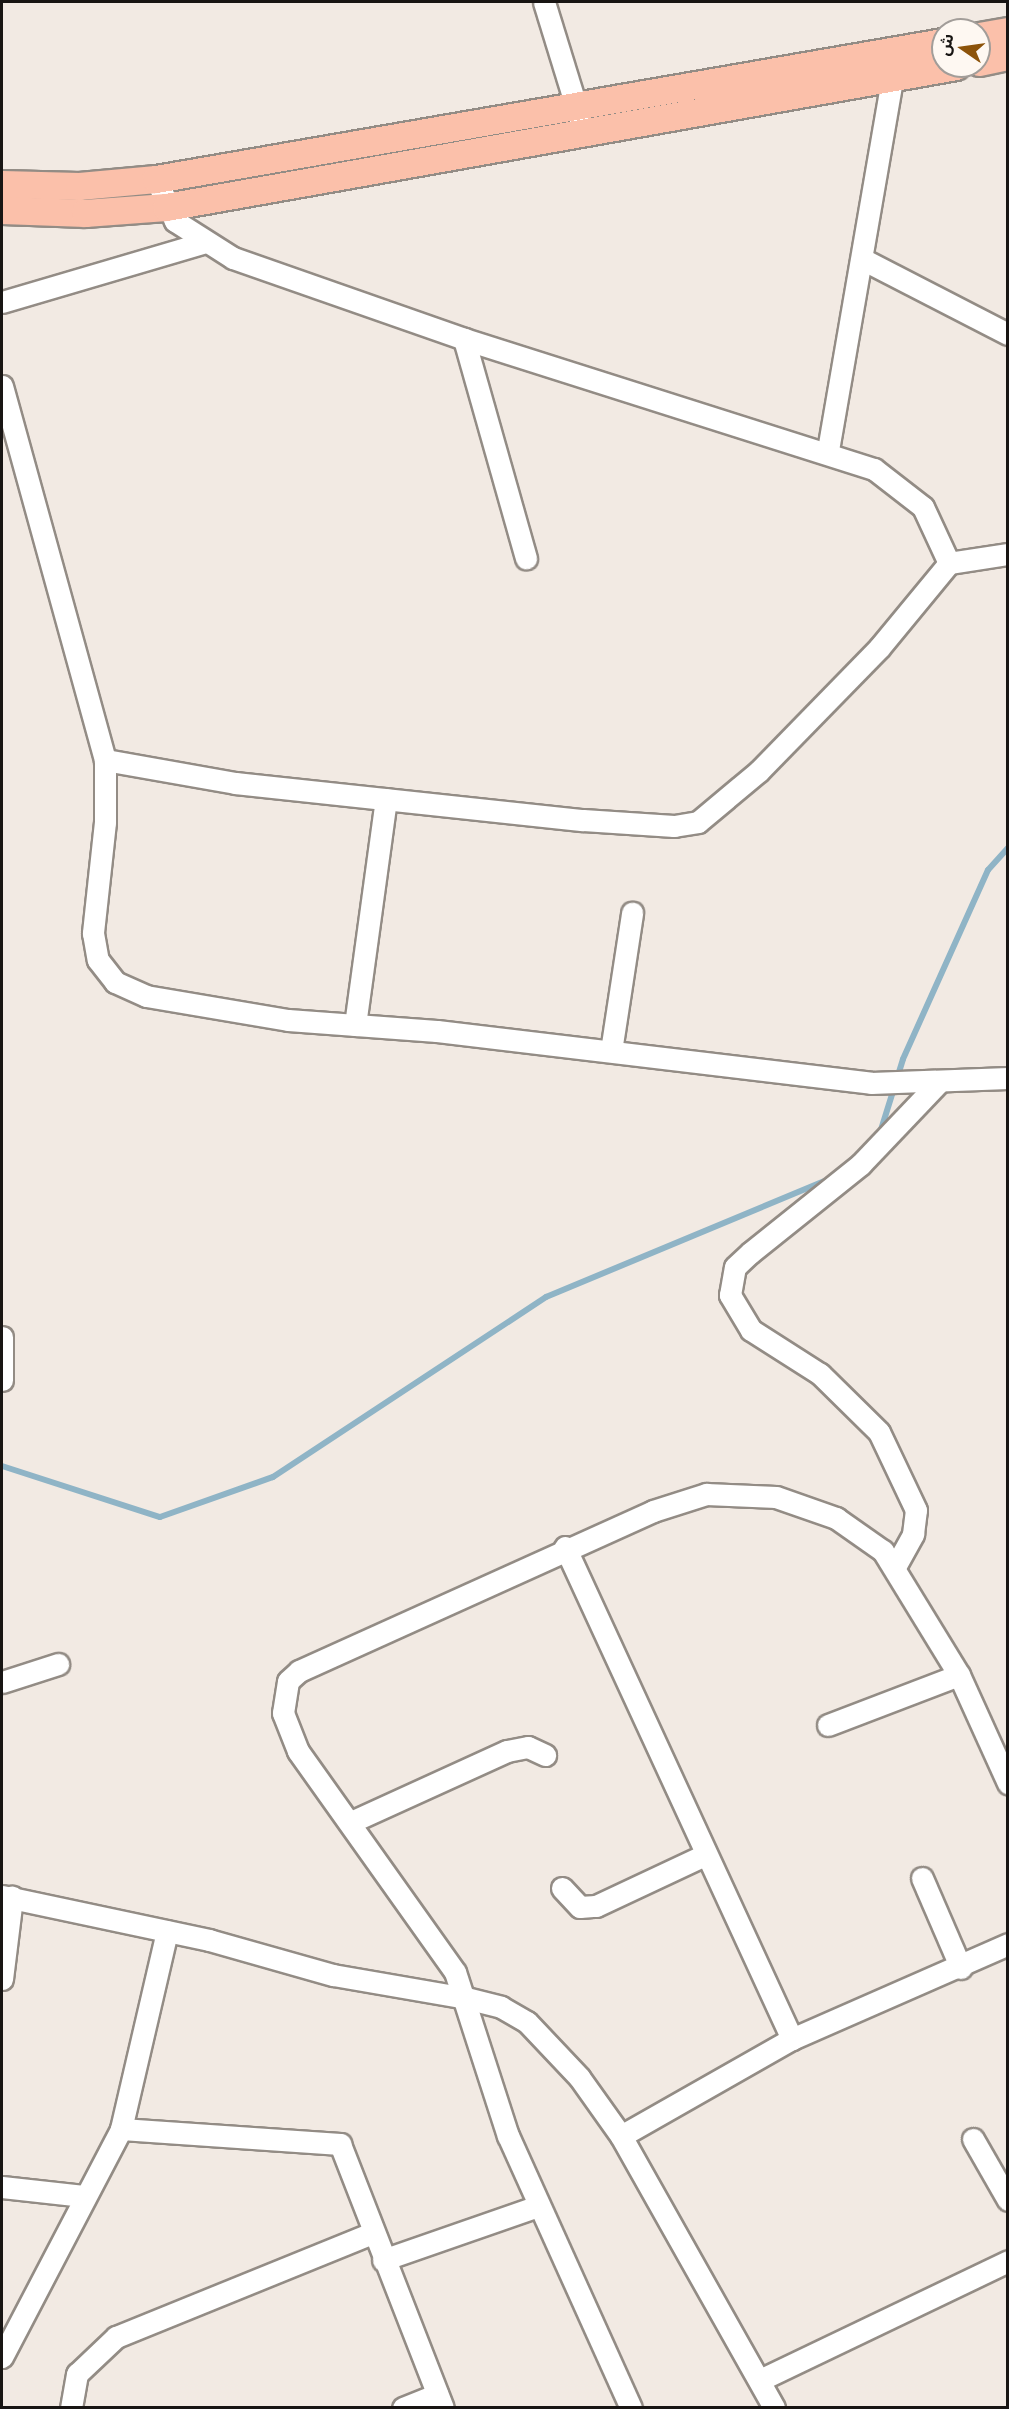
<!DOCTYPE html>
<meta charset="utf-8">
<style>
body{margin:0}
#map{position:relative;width:1009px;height:2409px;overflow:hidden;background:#f2eae3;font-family:"Noto Serif","Noto Sans Arabic",serif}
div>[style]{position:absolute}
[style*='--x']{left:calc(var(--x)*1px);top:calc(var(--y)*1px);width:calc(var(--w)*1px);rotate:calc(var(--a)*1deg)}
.stream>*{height:6px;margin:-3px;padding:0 3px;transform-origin:3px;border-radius:3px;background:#8fb4c6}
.roads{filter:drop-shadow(2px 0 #938c85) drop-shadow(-2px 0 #938c85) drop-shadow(0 2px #938c85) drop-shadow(0 -2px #938c85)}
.minor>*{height:21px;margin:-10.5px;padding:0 10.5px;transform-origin:10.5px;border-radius:10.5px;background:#fff}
.major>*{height:27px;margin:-13.5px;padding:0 13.5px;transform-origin:13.5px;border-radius:13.5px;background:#fbc0aa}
span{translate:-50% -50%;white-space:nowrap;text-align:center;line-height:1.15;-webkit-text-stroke:5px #fef8f2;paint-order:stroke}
.frame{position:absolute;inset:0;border:3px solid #181513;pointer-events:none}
.north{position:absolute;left:931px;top:18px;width:60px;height:60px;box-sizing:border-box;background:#fef8f2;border:2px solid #a29d99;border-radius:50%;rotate:283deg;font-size:16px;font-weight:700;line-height:24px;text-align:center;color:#181513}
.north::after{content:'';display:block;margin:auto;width:21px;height:27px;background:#8c530a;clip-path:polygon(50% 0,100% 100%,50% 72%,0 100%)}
</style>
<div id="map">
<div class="stream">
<i style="--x:880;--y:1133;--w:77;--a:-72.7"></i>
<i style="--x:903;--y:1059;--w:207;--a:-65.8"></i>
<i style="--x:988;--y:870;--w:30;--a:-48"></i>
<i style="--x:2;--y:1466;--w:166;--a:17.9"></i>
<i style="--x:160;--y:1517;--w:120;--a:-19.5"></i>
<i style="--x:273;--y:1477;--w:327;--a:-33.4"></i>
<i style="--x:546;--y:1297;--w:301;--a:-22.6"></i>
</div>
<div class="roads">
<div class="minor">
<i style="--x:544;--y:2;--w:122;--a:72.9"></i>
<i style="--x:156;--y:179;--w:46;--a:65.7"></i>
<i style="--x:175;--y:221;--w:69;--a:32.5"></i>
<i style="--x:233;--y:258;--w:245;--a:19.3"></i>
<i style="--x:464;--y:339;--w:430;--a:17.6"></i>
<i style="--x:874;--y:469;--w:62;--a:37.8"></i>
<i style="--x:923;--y:507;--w:62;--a:65.1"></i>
<i style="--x:864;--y:260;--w:162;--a:27.2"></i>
<i style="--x:2;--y:302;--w:209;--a:-16.4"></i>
<i style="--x:464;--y:339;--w:228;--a:74.2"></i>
<i style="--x:2;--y:386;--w:388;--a:74.6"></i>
<i style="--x:105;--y:760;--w:62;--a:90"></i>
<i style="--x:105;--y:822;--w:112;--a:96.2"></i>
<i style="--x:93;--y:933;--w:27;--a:80"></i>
<i style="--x:98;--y:960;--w:28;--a:52"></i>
<i style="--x:115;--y:982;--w:34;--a:24"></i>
<i style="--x:146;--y:996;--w:144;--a:9.6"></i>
<i style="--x:288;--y:1020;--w:149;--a:4.2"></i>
<i style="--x:437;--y:1031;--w:437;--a:6.8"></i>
<i style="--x:871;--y:1083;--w:137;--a:-2.1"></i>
<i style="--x:828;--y:450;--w:377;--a:-80.2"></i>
<i style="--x:105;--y:760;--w:132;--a:10"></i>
<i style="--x:235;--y:783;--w:350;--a:6.1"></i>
<i style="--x:583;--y:820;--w:91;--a:3.8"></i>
<i style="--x:674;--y:826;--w:24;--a:-9"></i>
<i style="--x:698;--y:822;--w:80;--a:-39.9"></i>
<i style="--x:759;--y:771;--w:172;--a:-45.7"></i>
<i style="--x:879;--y:648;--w:110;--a:-50.5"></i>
<i style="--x:949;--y:563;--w:60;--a:-8.7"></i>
<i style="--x:355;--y:1025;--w:228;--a:-82.2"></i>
<i style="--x:611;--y:1051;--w:140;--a:-81.3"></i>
<i style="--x:2;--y:1337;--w:43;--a:90"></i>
<i style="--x:565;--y:1547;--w:542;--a:65.23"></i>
<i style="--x:895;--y:1567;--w:38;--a:-61"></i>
<i style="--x:913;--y:1534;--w:24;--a:-83"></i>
<i style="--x:916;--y:1510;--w:86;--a:-115.4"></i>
<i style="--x:879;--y:1432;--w:83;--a:-135.5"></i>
<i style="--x:820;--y:1374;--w:82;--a:-147.5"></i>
<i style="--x:751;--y:1330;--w:41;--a:-121"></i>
<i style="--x:730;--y:1295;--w:28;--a:-80"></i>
<i style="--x:735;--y:1267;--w:21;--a:-43"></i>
<i style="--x:750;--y:1253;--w:142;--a:-38.7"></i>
<i style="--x:861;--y:1164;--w:113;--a:-46.4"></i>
<i style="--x:2;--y:1682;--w:59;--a:-17.8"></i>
<i style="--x:828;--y:1725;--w:140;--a:-20.9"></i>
<i style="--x:351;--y:1822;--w:171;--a:-24.5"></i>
<i style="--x:507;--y:1751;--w:21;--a:-11"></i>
<i style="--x:528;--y:1747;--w:19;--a:25"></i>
<i style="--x:922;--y:1878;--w:98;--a:66.6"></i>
<i style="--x:562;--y:1888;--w:26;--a:47"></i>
<i style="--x:580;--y:1907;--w:16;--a:-4"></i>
<i style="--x:596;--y:1906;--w:120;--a:-25.1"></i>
<i style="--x:2;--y:1896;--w:212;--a:12"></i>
<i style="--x:209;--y:1940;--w:129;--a:15.8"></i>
<i style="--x:333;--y:1975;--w:135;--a:9.8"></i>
<i style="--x:466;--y:1998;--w:36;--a:14"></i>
<i style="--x:501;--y:2007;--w:30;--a:30"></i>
<i style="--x:527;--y:2022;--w:76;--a:46.6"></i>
<i style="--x:579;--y:2077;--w:72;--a:54.6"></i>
<i style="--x:621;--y:2136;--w:312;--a:60.6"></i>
<i style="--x:2;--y:1979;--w:83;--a:-83"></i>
<i style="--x:121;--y:2129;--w:220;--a:3.9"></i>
<i style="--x:340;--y:2144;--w:283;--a:68.7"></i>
<i style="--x:621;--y:2136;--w:197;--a:-29.6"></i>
<i style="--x:792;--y:2039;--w:236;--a:-23.7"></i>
<i style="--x:973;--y:2139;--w:70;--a:60.2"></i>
<i style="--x:2;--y:2187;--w:82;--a:6.3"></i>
<i style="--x:383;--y:2260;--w:164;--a:-19.2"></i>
<i style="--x:2;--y:2357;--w:257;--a:-62.4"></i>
<i style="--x:121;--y:2129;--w:203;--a:-76.9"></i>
<i style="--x:760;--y:2380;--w:275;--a:-25.6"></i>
<i style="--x:71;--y:2408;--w:35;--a:-80"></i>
<i style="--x:77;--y:2374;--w:54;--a:-43.5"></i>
<i style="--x:116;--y:2337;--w:276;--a:-22.1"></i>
<i style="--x:403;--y:2408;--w:37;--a:-22"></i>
<i style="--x:631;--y:2408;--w:299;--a:-114.3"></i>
<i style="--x:508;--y:2136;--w:172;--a:-107.9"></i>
<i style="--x:455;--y:1972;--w:271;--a:-125.4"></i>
<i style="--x:298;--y:1751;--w:41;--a:-111.5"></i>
<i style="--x:283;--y:1713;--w:32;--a:-81"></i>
<i style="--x:288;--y:1681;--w:15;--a:-42"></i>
<i style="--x:299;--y:1671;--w:388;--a:-24.3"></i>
<i style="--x:653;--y:1511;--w:56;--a:-17.8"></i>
<i style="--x:706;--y:1494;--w:70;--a:2.5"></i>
<i style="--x:776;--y:1497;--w:64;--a:19.3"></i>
<i style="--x:836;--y:1518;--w:57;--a:35.1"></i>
<i style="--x:883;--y:1551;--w:145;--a:58.5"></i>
<i style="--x:959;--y:1675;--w:119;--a:65.6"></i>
</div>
<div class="major">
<i style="--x:979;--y:36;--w:29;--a:-10"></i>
<i style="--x:979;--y:62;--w:30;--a:-12"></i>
<i style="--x:2;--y:184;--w:77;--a:1.5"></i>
<i style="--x:79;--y:186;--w:77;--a:-5.2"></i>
<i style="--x:156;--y:179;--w:799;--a:-9.88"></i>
<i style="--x:2;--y:210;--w:83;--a:2.1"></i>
<i style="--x:85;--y:213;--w:81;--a:-4.2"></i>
<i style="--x:166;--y:207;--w:802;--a:-10.12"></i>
</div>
</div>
<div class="frame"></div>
<div class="north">ش</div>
</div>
